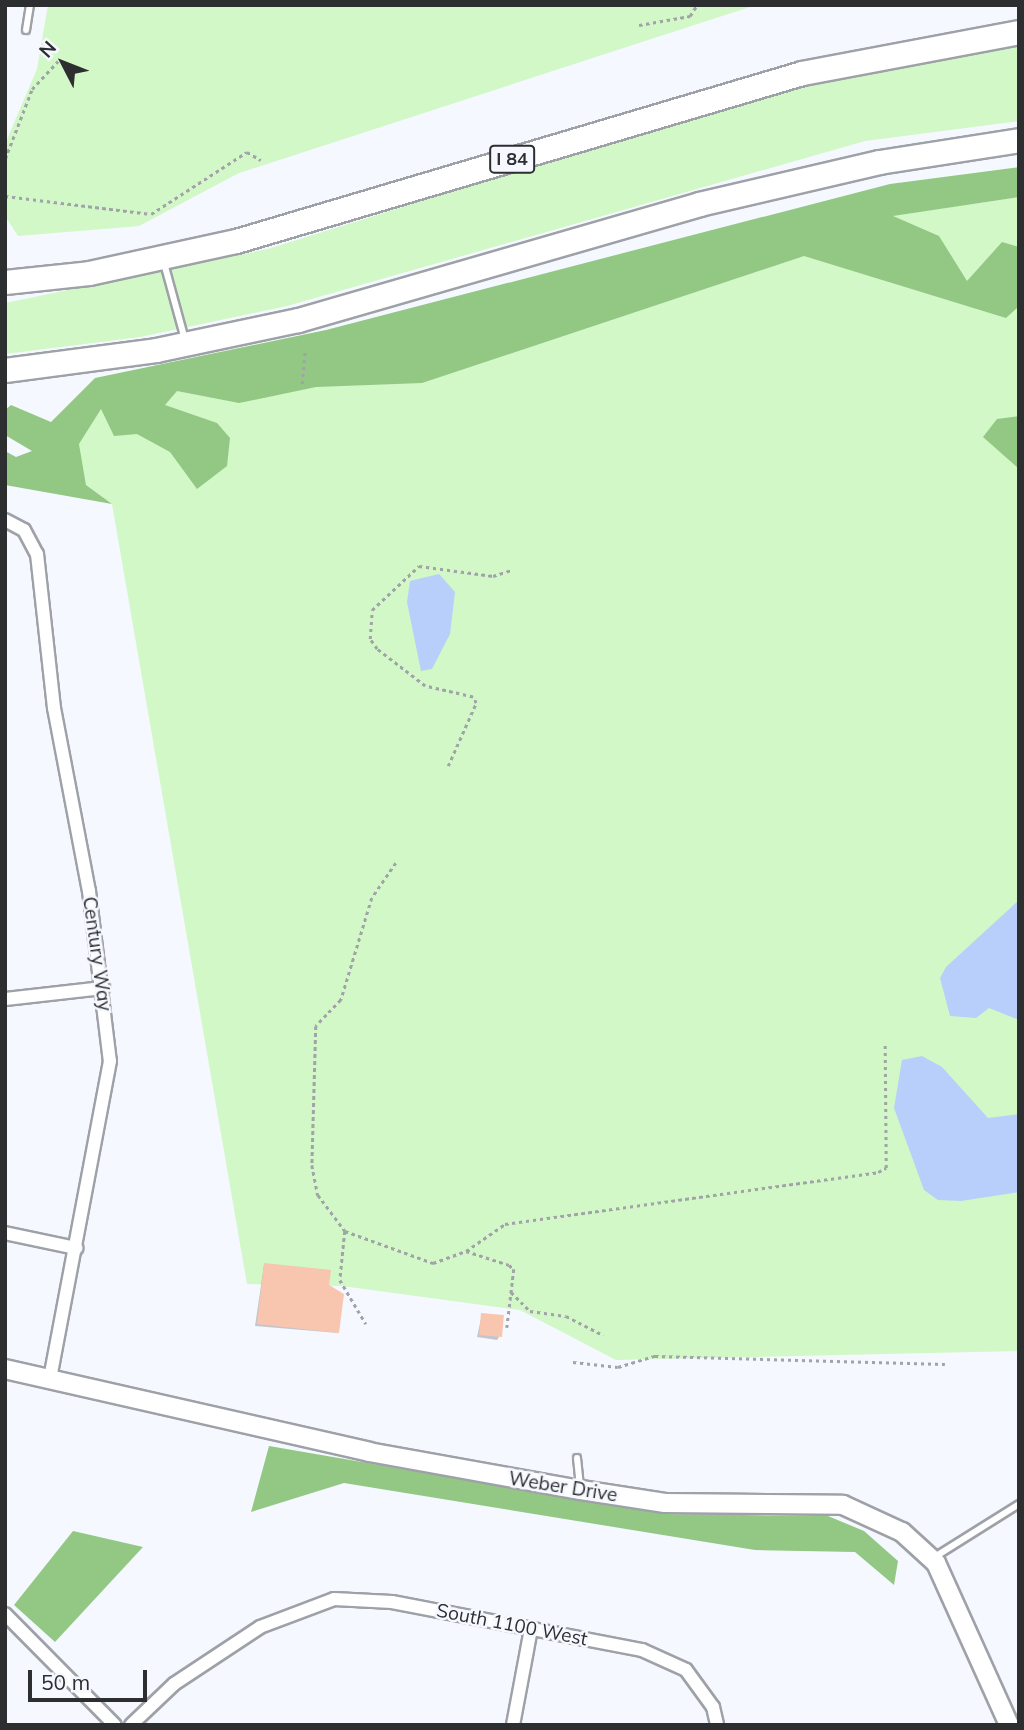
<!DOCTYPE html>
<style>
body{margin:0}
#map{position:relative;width:1024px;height:1730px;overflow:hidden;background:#f5f8ff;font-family:Mulish,sans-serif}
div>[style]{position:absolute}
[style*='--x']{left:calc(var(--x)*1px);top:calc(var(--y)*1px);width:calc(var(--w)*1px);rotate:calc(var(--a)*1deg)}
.green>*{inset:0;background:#d1f8c6}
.forest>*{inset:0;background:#92c883}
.water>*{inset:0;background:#b7cffa}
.shadow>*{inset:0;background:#0003}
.building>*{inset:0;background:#f8c5af;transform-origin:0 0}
.path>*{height:2.5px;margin-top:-1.25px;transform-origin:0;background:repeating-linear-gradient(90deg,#a1a3a8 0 3.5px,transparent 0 7px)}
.roads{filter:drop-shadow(2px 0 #9ea1a7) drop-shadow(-2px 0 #9ea1a7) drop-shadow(0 2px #9ea1a7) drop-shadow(0 -2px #9ea1a7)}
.lane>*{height:6px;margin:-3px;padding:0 3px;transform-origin:3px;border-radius:3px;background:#fff}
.street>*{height:12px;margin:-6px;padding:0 6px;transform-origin:6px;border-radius:6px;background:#fff}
.secondary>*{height:18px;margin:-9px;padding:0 9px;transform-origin:9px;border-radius:9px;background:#fff}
.highway>*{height:23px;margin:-11.5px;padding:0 11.5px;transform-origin:11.5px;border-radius:11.5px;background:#fff}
span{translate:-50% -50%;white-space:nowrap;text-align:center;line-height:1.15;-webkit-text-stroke:5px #f5f8ff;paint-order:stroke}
.shield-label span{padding:2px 5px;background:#f5f8ff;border:2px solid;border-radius:5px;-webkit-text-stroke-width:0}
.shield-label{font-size:18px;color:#2d2e30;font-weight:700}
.street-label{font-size:19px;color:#2d2e30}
.frame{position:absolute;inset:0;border:7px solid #2d2e30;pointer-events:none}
.north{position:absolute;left:28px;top:28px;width:70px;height:70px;-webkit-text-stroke:5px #f5f8ff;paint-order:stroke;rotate:312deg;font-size:19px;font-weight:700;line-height:28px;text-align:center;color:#2d2e30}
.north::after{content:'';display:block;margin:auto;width:24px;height:32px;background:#2d2e30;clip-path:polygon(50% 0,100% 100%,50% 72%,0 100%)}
.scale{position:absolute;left:28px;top:1670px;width:119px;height:32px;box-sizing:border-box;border:4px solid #2d2e30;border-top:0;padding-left:9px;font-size:21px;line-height:24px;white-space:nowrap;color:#2d2e30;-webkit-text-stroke:5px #f5f8ff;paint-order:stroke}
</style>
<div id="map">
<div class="green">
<i style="clip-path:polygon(48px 5px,756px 5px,239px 173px,139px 226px,18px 236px,5px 216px,5px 144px,37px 69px)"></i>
<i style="clip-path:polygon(1019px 45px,1019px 121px,865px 141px,287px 306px,140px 337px,5px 354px,5px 303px,268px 249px,797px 84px)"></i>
<i style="clip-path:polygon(1019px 197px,1019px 1351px,616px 1360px,520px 1310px,342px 1286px,247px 1284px,112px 504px,86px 485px,79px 444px,101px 408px,891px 216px)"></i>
</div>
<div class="forest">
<i style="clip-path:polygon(1019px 167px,1019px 197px,893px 216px,939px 236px,967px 281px,1002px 242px,1019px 247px,1019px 306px,1006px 318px,804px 256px,422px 383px,316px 387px,239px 403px,177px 391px,165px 405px,217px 423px,230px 438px,227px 466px,197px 489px,170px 452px,137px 434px,114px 436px,101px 409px,79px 444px,86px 485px,112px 504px,5px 485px,5px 451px,16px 457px,32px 451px,5px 435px,5px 410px,11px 405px,51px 422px,95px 378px,326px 330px,890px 184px)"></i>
<i style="clip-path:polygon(1019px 416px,1019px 469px,983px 437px,997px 419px)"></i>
<i style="clip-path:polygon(269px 1446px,665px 1514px,828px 1516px,864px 1531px,898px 1561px,894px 1585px,855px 1552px,755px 1550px,344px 1483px,251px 1512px)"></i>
<i style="clip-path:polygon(73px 1531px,143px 1547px,55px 1642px,14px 1605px)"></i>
</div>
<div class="water">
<i style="clip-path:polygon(439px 574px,455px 592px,450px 634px,432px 669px,421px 671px,407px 602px,410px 581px)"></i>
<i style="clip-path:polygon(1019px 900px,1019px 1020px,989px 1008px,976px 1018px,950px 1016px,940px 978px,946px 967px)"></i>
<i style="clip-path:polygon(922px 1056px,942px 1067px,988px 1118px,1019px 1114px,1019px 1192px,961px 1201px,938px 1200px,924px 1190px,894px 1108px,902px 1060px)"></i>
</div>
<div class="shadow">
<i style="clip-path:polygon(264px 1265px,327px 1285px,338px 1333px,255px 1326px)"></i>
<i style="clip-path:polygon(482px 1314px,499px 1337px,497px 1340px,477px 1337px)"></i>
</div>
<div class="building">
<i style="clip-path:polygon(264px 1263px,331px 1270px,329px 1285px,344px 1294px,339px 1333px,257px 1324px)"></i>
<i style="left:481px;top:1313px;width:23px;height:22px;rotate:5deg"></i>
</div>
<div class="path">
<i style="--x:639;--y:25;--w:52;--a:-10"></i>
<i style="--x:690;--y:16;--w:13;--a:-58"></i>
<i style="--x:5;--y:159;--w:75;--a:-68.9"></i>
<i style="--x:32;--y:89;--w:38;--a:-47"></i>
<i style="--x:5;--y:196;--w:147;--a:7"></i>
<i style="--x:151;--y:214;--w:114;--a:-32.9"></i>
<i style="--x:247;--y:152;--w:16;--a:30"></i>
<i style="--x:302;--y:384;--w:33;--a:-85"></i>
<i style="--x:448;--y:766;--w:69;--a:-66"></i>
<i style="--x:476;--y:703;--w:7;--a:-117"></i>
<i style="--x:473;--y:697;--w:49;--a:-167.1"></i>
<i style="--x:425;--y:686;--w:61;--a:-142.4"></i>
<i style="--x:377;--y:649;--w:12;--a:-125"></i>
<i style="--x:370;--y:639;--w:29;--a:-86"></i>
<i style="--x:372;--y:610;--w:64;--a:-43.1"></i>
<i style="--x:419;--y:566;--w:75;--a:7.7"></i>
<i style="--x:493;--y:576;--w:19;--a:-18"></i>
<i style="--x:396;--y:863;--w:42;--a:124.4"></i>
<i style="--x:372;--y:898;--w:107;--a:106.9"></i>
<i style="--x:341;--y:1000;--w:36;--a:134"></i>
<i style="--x:316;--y:1026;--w:139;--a:91.6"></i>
<i style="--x:312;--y:1165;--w:31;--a:79"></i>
<i style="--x:318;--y:1195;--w:45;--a:53.1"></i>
<i style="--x:345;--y:1231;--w:94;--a:20"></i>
<i style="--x:433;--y:1263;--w:35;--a:-20"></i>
<i style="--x:466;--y:1251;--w:45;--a:18"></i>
<i style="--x:509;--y:1265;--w:6;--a:39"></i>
<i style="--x:514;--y:1269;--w:59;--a:96.8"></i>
<i style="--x:345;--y:1231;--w:49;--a:95.8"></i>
<i style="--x:340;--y:1280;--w:51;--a:59.4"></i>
<i style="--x:466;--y:1251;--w:47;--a:-34.7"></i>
<i style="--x:505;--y:1224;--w:377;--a:-7.9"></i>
<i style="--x:878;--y:1172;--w:9;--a:-27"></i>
<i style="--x:886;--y:1168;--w:126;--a:-90.5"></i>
<i style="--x:511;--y:1292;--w:27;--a:45"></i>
<i style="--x:530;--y:1311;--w:36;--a:8"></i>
<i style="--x:566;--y:1316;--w:42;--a:27.2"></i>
<i style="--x:573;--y:1362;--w:45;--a:6.3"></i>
<i style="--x:618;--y:1367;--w:39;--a:-17"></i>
<i style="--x:655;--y:1356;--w:290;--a:1.6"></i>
</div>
<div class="roads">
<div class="lane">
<i style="--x:26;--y:30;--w:25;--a:-81"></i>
<i style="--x:164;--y:263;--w:80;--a:74.7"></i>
<i style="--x:577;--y:1458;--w:30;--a:84"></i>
<i style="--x:933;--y:1558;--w:102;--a:-32.1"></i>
</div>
<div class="street">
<i style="--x:5;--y:520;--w:21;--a:28"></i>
<i style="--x:24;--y:530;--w:27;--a:62"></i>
<i style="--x:37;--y:554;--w:155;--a:83.7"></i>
<i style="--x:54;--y:708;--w:186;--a:79.2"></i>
<i style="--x:89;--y:891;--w:171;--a:83"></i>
<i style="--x:110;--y:1061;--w:325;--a:100.7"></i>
<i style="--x:5;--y:999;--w:99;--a:-6.4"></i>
<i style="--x:5;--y:1233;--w:73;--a:11.9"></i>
<i style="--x:5;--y:1614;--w:156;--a:45.3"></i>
<i style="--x:131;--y:1725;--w:59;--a:-43.6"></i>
<i style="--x:174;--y:1684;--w:103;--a:-33.5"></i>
<i style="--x:260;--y:1627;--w:79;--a:-20.7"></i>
<i style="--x:334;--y:1599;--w:58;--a:3"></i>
<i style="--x:392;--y:1602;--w:255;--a:10.9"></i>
<i style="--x:642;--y:1650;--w:48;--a:24.4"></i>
<i style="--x:686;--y:1670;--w:46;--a:53.9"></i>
<i style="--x:713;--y:1707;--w:18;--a:77"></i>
<i style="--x:513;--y:1725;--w:98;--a:-79.4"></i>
</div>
<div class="secondary">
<i style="--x:5;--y:1369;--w:373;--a:12.8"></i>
<i style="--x:369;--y:1452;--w:215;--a:10.2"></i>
<i style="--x:581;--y:1490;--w:85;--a:8.8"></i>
<i style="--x:665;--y:1503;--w:178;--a:0.6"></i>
<i style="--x:843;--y:1505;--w:65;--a:24.6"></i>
<i style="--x:902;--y:1532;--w:46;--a:42.4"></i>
<i style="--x:936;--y:1563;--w:178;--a:65.7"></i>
</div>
<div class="highway">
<i style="--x:5;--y:282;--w:84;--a:-6.1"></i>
<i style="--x:89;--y:273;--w:150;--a:-12.3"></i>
<i style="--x:236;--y:241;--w:590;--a:-16.53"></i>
<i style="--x:802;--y:73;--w:221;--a:-10.7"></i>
<i style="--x:5;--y:370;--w:152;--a:-7.5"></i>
<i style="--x:156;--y:350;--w:145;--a:-11.9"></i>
<i style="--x:298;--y:320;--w:417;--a:-16.1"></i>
<i style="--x:699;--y:204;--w:185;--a:-13.1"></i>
<i style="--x:879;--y:162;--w:142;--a:-8.9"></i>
</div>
</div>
<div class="shield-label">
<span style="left:512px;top:159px">I 84</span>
</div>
<div class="street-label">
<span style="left:97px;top:954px;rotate:82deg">Century Way</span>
<span style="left:563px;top:1487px;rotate:9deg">Weber Drive</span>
<span style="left:512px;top:1625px;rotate:11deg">South 1100 West</span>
</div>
<div class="frame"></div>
<div class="north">N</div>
<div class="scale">50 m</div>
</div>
